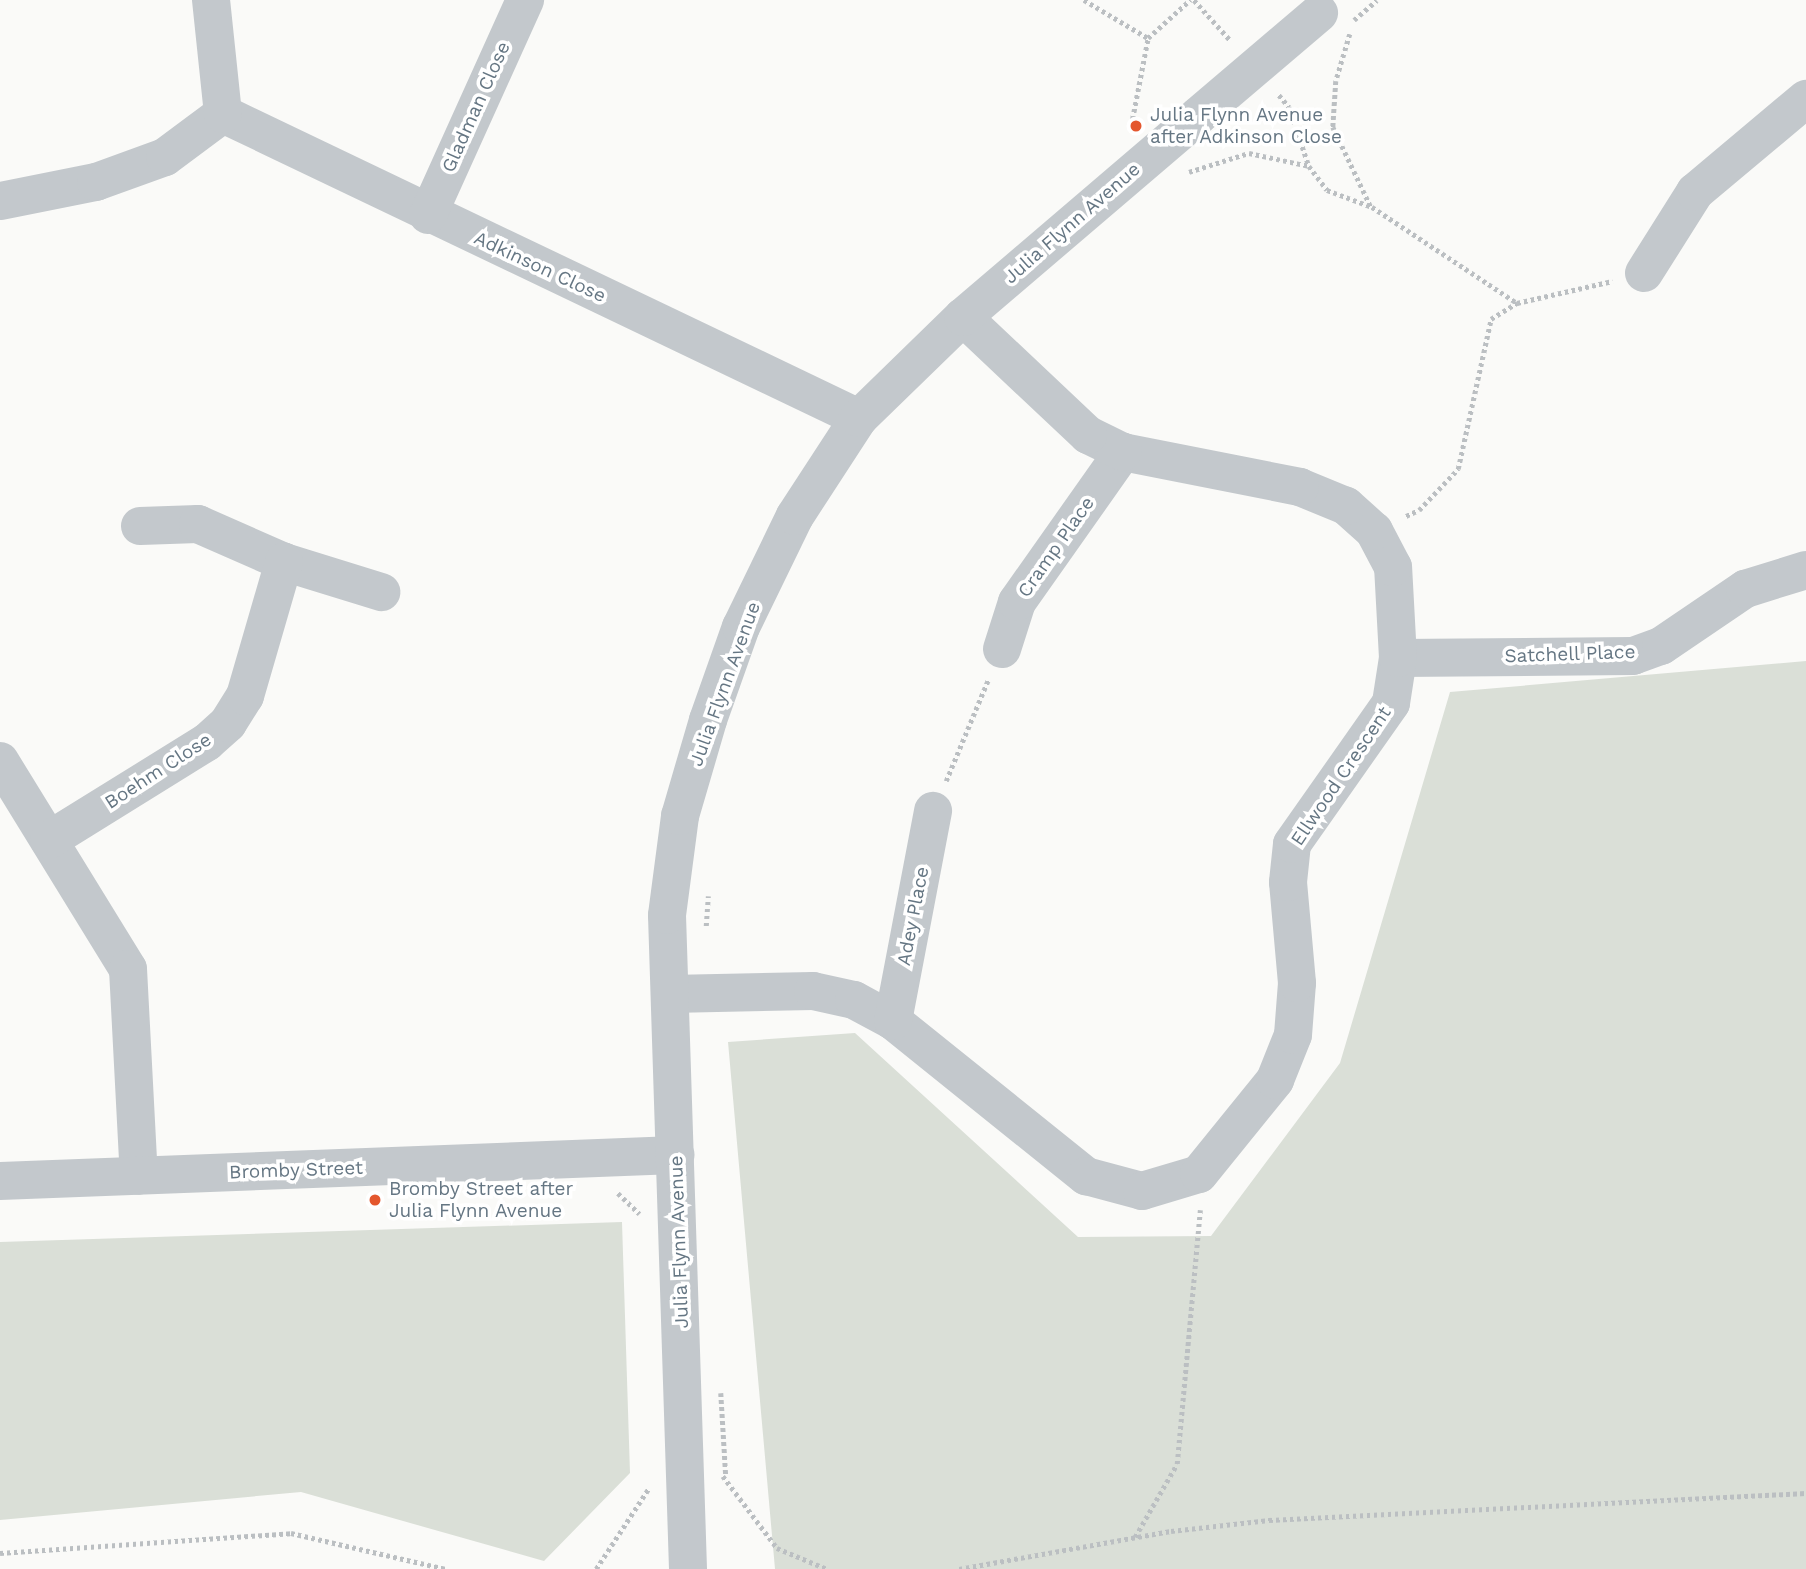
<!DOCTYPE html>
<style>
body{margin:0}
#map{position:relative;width:1806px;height:1569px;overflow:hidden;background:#fafaf8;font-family:"Work Sans",sans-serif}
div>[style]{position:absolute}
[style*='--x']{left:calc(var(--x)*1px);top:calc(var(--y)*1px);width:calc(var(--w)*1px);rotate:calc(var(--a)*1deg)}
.green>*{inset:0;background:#dadfd7}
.path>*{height:4.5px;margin-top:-2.25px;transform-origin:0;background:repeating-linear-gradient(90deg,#bbbfc2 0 3.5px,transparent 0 7px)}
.minor>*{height:38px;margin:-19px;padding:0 19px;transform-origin:19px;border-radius:19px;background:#c3c8cc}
.minor-bridge>*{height:38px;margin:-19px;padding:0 19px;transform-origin:19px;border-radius:19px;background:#c3c8cc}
.dots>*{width:19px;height:19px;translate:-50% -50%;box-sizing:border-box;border:4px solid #fff;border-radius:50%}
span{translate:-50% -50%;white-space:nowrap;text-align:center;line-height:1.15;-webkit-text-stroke:7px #fff;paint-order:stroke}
.street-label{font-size:19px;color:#657683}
.poi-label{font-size:19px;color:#657683}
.left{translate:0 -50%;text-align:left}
</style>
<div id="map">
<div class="green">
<i style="clip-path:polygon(1806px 661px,1806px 1569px,775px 1569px,728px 1042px,855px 1033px,1078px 1237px,1211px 1236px,1340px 1063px,1450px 692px)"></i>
<i style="clip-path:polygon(622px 1222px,630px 1473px,544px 1561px,301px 1492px,0 1520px,0 1242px)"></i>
</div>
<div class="path">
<i style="--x:1084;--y:0;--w:74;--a:30.7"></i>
<i style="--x:1148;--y:38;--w:57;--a:-42.1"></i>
<i style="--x:1194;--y:0;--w:55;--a:47.9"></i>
<i style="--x:1354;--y:20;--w:30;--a:-41"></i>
<i style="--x:1350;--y:34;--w:49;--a:106.6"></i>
<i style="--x:1336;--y:81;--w:46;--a:93.7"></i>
<i style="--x:1333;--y:127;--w:89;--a:64.6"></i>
<i style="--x:1279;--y:95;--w:16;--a:50"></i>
<i style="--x:1289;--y:107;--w:62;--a:71.3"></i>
<i style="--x:1309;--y:166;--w:30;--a:53"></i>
<i style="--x:1327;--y:190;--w:48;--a:20.7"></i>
<i style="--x:1372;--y:207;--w:174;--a:33.5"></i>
<i style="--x:1131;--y:126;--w:90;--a:-79.1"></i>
<i style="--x:1189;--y:172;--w:63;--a:-17.6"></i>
<i style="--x:1249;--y:153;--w:61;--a:12.2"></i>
<i style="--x:1406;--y:516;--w:14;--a:-25"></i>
<i style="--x:1419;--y:510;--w:57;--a:-46.4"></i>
<i style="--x:1458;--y:469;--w:154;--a:-77.6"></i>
<i style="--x:1491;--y:319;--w:31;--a:-32"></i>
<i style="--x:1517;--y:303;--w:98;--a:-13"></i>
<i style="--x:946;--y:781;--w:109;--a:-67.4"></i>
<i style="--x:706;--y:926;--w:30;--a:-86"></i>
<i style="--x:618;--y:1193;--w:30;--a:44"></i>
<i style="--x:721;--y:1393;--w:83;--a:86.6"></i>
<i style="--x:723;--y:1476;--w:90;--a:53.1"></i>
<i style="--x:777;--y:1548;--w:54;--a:22.8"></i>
<i style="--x:1135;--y:1537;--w:84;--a:-60.1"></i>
<i style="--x:1177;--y:1464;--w:255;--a:-84.8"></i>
<i style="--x:0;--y:1553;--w:292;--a:-3.9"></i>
<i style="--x:291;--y:1533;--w:159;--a:13.1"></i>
<i style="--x:596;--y:1569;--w:97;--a:-56.8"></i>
<i style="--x:959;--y:1569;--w:215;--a:-10.2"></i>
<i style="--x:1171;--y:1531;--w:99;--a:-6.4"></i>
<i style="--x:1269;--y:1520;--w:538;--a:-2.88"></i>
</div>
<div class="minor">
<i style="--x:223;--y:114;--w:705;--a:25.55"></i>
<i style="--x:0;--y:201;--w:98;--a:-11.2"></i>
<i style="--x:96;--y:182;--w:73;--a:-19.9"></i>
<i style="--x:165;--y:157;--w:72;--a:-36.6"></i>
<i style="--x:223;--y:114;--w:115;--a:-96"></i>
<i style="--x:428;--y:215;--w:236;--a:-65.7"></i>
<i style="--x:1644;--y:273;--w:96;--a:-57.8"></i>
<i style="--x:1695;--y:192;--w:145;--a:-40"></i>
<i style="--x:140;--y:526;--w:58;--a:-2"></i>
<i style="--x:198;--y:524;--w:94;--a:23.8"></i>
<i style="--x:284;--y:562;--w:102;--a:17.2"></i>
<i style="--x:1002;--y:649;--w:49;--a:-72.3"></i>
<i style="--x:1017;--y:602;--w:184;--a:-54.8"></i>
<i style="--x:1398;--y:658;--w:235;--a:-0.5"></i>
<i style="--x:1633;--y:656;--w:30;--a:-20"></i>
<i style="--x:1661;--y:646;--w:102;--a:-34.2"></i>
<i style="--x:1745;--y:589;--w:64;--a:-17.3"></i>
<i style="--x:0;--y:761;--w:244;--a:58.4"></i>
<i style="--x:128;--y:969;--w:207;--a:87"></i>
<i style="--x:49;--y:840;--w:186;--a:-31.8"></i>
<i style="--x:207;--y:742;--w:28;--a:-42"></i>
<i style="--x:228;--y:723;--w:32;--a:-58"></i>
<i style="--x:245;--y:696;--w:140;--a:-73.8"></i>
<i style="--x:670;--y:994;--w:143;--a:-1.2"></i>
<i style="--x:813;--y:991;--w:42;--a:12.4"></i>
<i style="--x:854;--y:1000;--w:44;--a:28.3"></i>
<i style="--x:893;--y:1021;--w:248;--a:38.8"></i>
<i style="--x:1086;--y:1176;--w:58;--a:15"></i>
<i style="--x:1142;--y:1191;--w:59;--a:-16.6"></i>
<i style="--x:1199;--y:1174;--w:121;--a:-51"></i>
<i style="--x:1275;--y:1080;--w:48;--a:-68.2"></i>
<i style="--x:1293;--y:1035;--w:52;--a:-85.6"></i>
<i style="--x:1297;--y:983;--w:101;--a:-95.1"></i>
<i style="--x:1288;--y:882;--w:38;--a:-84"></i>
<i style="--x:1292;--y:844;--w:172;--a:-54.9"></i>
<i style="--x:1391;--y:703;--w:46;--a:-81.2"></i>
<i style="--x:1398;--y:658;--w:91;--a:-93.1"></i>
<i style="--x:1393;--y:567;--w:41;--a:-117.8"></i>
<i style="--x:1374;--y:531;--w:38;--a:-138"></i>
<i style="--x:1346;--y:506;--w:50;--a:-157.6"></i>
<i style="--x:1300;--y:487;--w:180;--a:-168.8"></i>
<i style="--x:1123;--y:452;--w:39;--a:-154"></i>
<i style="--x:1088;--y:435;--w:172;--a:-136.7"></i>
<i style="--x:893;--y:1021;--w:214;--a:-79.2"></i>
<i style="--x:0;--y:1181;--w:676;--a:-2.2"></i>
<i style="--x:688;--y:1569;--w:654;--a:-91.84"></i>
<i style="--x:667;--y:915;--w:100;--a:-82.5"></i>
<i style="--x:680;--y:816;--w:100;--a:-73.7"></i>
<i style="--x:708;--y:720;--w:99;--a:-70.5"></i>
<i style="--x:741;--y:627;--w:123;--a:-64.1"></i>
<i style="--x:795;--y:516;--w:117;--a:-56.9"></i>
<i style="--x:859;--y:418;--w:145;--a:-44.2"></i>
<i style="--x:963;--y:317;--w:309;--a:-40.5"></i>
</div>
<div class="minor-bridge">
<i style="--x:1198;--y:116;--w:159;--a:-40.4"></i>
</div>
<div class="dots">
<i style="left:1136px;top:126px;background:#e4572e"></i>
<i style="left:375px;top:1200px;background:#e4572e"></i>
</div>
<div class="street-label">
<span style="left:476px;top:107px;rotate:-66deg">Gladman Close</span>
<span style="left:1072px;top:223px;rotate:-41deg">Julia Flynn Avenue</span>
<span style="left:540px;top:267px;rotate:25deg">Adkinson Close</span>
<span style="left:1056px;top:547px;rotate:-55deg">Cramp Place</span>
<span style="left:1570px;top:654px;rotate:-2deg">Satchell Place</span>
<span style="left:725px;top:684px;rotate:-70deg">Julia Flynn Avenue</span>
<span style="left:158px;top:771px;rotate:-33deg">Boehm Close</span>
<span style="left:1341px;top:776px;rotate:-56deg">Ellwood Crescent</span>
<span style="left:913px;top:916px;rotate:-79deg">Adey Place</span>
<span style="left:296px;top:1170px;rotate:-2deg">Bromby Street</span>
<span style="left:679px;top:1242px;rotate:-92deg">Julia Flynn Avenue</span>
</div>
<div class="poi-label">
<span class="left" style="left:1150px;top:126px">Julia Flynn Avenue<br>after Adkinson Close</span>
<span class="left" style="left:389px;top:1200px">Bromby Street after<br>Julia Flynn Avenue</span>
</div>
</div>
